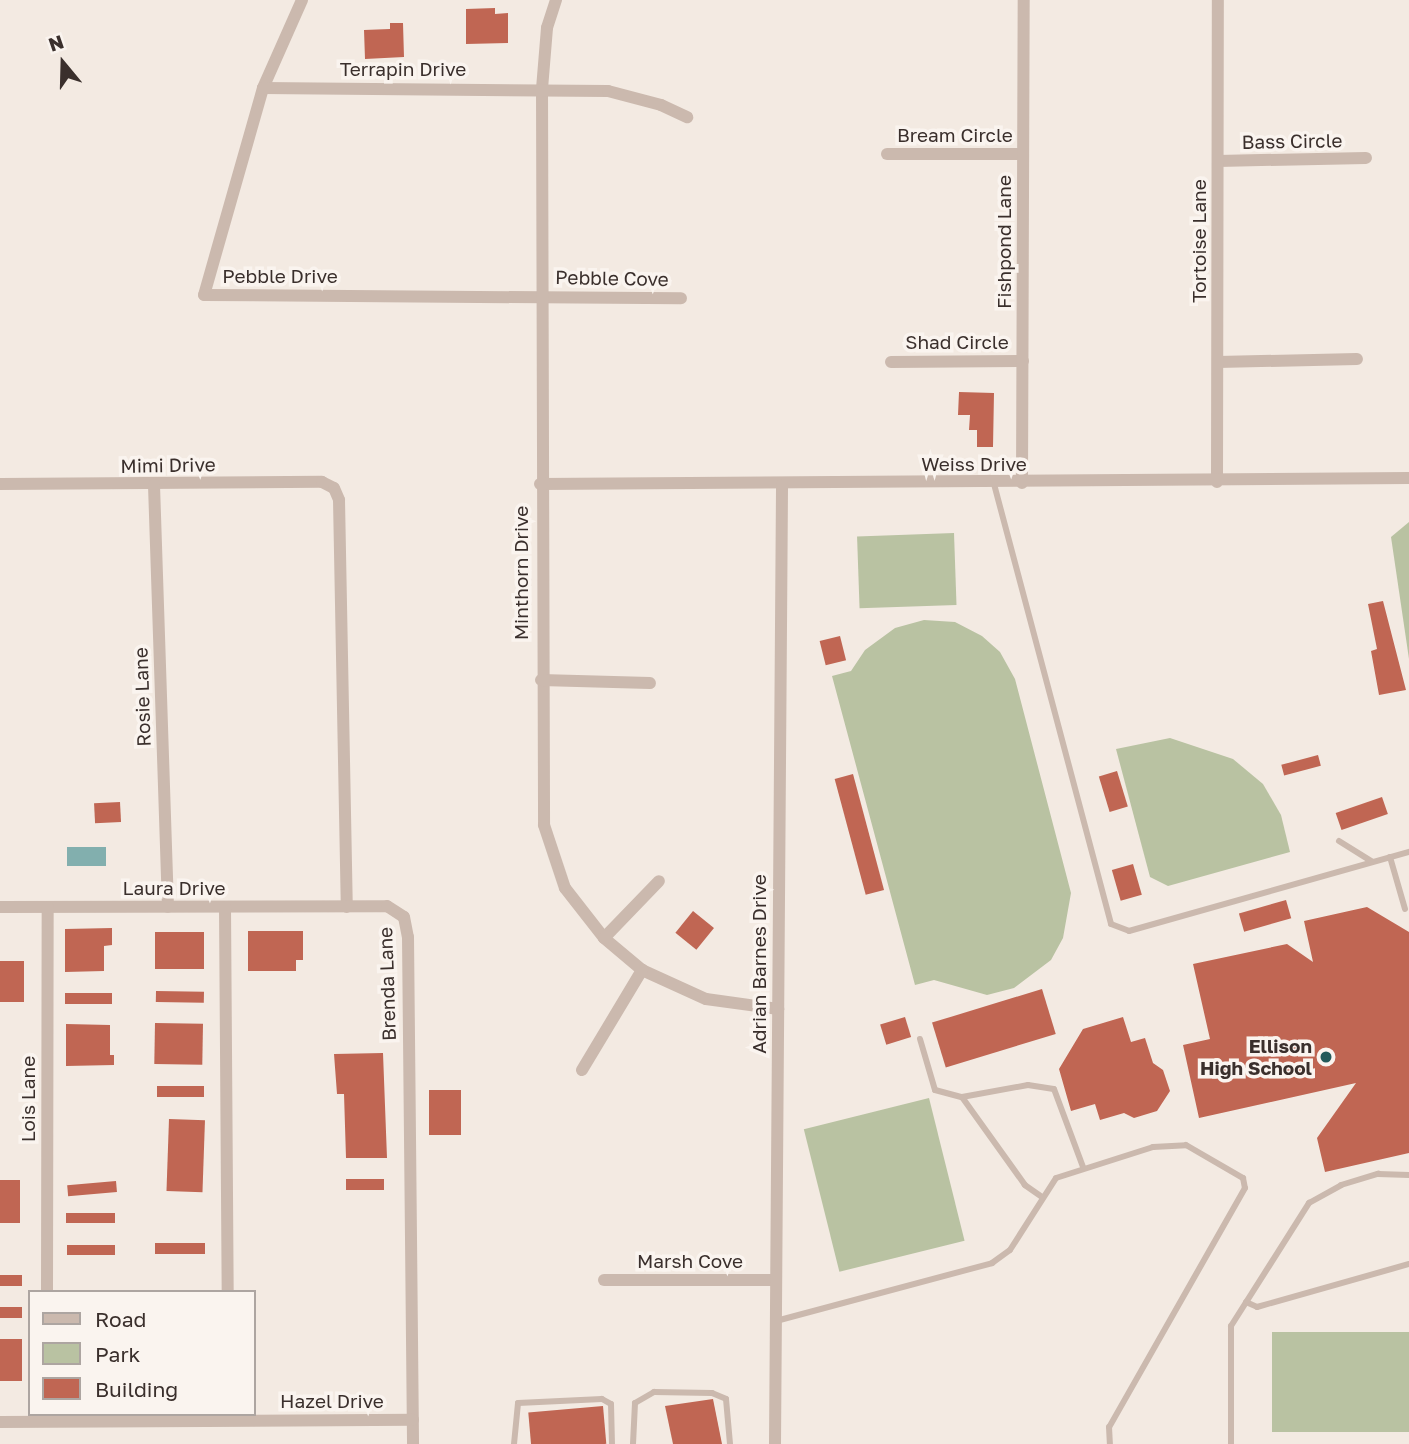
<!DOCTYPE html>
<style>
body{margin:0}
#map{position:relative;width:1409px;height:1444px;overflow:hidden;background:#f3eae2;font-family:"Golos Text",sans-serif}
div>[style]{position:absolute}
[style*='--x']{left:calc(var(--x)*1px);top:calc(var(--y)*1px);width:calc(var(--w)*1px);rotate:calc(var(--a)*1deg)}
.green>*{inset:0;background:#b9c2a2;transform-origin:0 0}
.water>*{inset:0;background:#82afae;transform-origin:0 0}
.building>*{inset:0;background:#c06653;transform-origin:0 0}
.lane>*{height:6px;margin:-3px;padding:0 3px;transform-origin:3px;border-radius:3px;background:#cbb9ae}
.street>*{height:12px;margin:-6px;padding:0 6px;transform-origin:6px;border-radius:6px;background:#cbb9ae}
.dots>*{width:19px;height:19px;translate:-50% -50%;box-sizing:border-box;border:4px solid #faf4ef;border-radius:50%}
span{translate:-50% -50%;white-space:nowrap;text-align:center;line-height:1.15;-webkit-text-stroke:7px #faf4ef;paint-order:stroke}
.street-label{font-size:19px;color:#3a2f2c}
.poi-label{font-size:19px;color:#3a2f2c;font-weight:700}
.right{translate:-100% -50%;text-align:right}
.legend{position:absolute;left:28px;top:1290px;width:228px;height:126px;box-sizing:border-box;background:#faf4ef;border:2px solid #ada5a1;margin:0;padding:9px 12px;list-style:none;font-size:21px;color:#3a2f2c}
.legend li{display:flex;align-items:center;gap:14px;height:35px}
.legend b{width:35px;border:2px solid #ada5a1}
.north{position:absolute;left:28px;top:28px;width:70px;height:70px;-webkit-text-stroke:5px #faf4ef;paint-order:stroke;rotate:341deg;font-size:19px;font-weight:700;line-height:28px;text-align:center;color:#3a2f2c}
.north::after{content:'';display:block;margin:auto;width:24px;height:32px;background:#3a2f2c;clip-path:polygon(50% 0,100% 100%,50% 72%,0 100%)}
</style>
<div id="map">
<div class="green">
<i style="clip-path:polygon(1409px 522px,1409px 659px,1391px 537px)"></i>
<i style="left:954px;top:533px;width:72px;height:97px;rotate:88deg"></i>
<i style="clip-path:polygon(924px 620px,955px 622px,982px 636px,1000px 652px,1015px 679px,1071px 893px,1063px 938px,1051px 960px,1014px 988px,987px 995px,934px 980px,915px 985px,832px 676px,851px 671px,865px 650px,895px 628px)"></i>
<i style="clip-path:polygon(1170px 738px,1233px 759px,1263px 784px,1281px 815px,1290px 852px,1168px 886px,1150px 877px,1116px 749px)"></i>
<i style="left:929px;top:1098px;width:147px;height:129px;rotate:76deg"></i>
<i style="left:1409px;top:1332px;width:100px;height:137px;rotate:90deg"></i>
</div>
<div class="water">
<i style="left:106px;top:847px;width:19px;height:39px;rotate:90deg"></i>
</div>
<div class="building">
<i style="clip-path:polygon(495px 8px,495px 14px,508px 13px,508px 43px,466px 44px,466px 9px)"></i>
<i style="clip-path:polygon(390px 23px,403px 23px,404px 57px,365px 59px,364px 30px,390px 29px)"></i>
<i style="clip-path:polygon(959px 392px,994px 393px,993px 447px,977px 447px,977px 430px,969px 430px,970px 415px,958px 415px)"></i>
<i style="clip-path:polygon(1383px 601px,1406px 690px,1379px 695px,1371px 651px,1377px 649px,1368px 604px)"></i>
<i style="left:840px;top:636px;width:25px;height:21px;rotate:76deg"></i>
<i style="left:1318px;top:755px;width:11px;height:38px;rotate:75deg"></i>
<i style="left:1117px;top:771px;width:37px;height:19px;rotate:73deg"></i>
<i style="left:853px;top:774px;width:120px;height:19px;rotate:75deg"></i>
<i style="left:1382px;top:797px;width:18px;height:49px;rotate:71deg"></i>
<i style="left:120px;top:802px;width:20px;height:26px;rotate:87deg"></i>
<i style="left:1133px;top:864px;width:32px;height:22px;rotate:74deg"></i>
<i style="left:1286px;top:900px;width:19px;height:49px;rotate:74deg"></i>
<i style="clip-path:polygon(1367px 907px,1409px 932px,1409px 1153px,1325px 1172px,1317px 1138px,1356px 1083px,1199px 1118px,1183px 1045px,1210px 1039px,1193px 964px,1287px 944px,1313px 962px,1304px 921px)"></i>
<i style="left:693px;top:911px;width:27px;height:28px;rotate:39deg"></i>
<i style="clip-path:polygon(112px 928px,112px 945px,104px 946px,104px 971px,65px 972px,65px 929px)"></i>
<i style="clip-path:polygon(248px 931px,303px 931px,303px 960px,296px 960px,296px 971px,248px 971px)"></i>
<i style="left:155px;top:932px;width:49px;height:37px"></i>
<i style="left:0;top:961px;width:24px;height:41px"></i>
<i style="left:1042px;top:989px;width:47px;height:115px;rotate:73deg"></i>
<i style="left:156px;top:991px;width:48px;height:11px;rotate:1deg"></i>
<i style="left:65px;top:993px;width:47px;height:11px"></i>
<i style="left:905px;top:1017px;width:21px;height:26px;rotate:73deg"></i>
<i style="clip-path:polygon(1123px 1017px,1131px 1042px,1145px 1038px,1153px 1063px,1163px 1070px,1170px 1091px,1157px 1111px,1134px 1118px,1124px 1113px,1100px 1120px,1095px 1104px,1071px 1111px,1059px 1069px,1083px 1029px)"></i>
<i style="left:155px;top:1023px;width:48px;height:41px;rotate:1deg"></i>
<i style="clip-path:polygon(66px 1024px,110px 1025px,110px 1055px,114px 1055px,114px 1065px,66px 1066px)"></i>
<i style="clip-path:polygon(383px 1053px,387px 1158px,346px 1158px,344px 1094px,337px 1094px,334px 1054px)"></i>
<i style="left:157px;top:1086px;width:47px;height:11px"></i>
<i style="left:429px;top:1090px;width:32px;height:45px"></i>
<i style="left:169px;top:1119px;width:36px;height:72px;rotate:2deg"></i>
<i style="left:346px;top:1179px;width:38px;height:11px"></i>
<i style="left:0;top:1180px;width:20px;height:43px"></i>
<i style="left:116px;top:1181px;width:11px;height:49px;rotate:85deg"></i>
<i style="left:66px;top:1213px;width:49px;height:10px"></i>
<i style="left:205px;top:1243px;width:11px;height:50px;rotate:90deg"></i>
<i style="left:67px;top:1245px;width:48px;height:10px"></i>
<i style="left:0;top:1275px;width:22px;height:11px"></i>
<i style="left:0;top:1307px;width:22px;height:11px"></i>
<i style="left:0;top:1339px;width:22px;height:42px"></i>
<i style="clip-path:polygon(713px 1399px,722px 1444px,673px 1444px,665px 1406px)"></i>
<i style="left:603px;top:1406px;width:38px;height:75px;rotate:85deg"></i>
</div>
<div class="lane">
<i style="--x:994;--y:484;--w:455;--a:75.1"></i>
<i style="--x:1111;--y:924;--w:19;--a:21"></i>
<i style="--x:1129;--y:931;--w:291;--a:-15.8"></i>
<i style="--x:1339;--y:841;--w:39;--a:32"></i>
<i style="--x:1390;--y:857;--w:54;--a:73.9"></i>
<i style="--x:920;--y:1039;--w:53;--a:73.6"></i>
<i style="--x:935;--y:1090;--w:28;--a:15"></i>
<i style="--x:1042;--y:1197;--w:21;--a:-145"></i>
<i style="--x:1025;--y:1185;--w:108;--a:-125.6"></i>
<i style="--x:962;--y:1097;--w:67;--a:-10.3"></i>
<i style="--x:1028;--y:1085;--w:26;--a:9"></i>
<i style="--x:1054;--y:1089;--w:83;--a:69.6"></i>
<i style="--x:1246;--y:1302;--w:12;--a:24"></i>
<i style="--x:1257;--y:1307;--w:158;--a:-15.8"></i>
<i style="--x:776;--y:1321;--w:224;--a:-15"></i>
<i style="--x:992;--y:1263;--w:22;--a:-36"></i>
<i style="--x:1010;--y:1250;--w:85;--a:-57.4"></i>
<i style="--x:1056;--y:1178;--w:102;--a:-17.7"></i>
<i style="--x:1153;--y:1147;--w:33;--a:-3"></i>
<i style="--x:1186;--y:1145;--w:66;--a:30.1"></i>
<i style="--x:1243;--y:1178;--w:10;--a:79"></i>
<i style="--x:1245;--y:1188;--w:275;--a:119.6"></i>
<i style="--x:1109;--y:1427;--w:17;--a:87"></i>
<i style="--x:514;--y:1444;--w:41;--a:-84.4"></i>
<i style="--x:518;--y:1403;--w:84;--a:-2.7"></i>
<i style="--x:602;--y:1399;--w:10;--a:29"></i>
<i style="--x:611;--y:1404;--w:40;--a:88.6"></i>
<i style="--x:633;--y:1444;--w:41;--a:-87.2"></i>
<i style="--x:635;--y:1403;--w:22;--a:-30"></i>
<i style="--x:654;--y:1392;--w:58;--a:1"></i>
<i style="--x:712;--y:1393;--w:15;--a:23"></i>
<i style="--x:726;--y:1399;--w:45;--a:84.9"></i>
<i style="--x:1231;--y:1444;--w:118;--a:-90"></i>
<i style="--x:1231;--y:1326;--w:146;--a:-57.6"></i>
<i style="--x:1309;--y:1203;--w:37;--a:-29"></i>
<i style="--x:1341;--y:1185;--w:39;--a:-17"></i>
<i style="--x:1378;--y:1174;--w:31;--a:2"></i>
</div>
<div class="street">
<i style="--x:302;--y:0;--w:96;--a:113.9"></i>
<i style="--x:263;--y:88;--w:215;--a:105.9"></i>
<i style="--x:204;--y:295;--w:477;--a:0.4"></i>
<i style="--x:556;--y:0;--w:29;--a:108"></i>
<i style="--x:547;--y:28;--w:61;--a:94.7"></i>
<i style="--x:542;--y:89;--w:736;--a:89.84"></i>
<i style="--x:544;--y:825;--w:66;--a:71.6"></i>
<i style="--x:565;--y:888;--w:63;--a:52"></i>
<i style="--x:604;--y:938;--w:50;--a:40.1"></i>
<i style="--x:642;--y:970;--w:70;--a:24.4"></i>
<i style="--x:706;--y:999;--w:73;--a:7.9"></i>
<i style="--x:263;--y:88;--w:345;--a:0.5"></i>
<i style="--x:608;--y:91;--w:55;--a:14.8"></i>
<i style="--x:661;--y:105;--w:29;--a:25"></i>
<i style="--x:887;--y:154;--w:136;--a:0"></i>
<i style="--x:1218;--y:161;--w:148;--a:-1.2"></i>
<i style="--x:891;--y:362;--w:132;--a:-0.4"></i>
<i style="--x:1218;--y:362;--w:139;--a:-1.2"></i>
<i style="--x:1217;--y:482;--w:482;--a:-89.9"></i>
<i style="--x:1022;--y:483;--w:483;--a:-89.8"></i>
<i style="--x:0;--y:484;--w:322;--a:-0.4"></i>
<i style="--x:322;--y:482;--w:13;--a:27"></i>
<i style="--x:334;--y:488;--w:13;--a:67"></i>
<i style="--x:339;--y:500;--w:407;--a:88.9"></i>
<i style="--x:540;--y:484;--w:869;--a:-0.4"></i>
<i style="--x:154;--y:485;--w:422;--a:88.1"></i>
<i style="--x:541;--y:680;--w:109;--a:1.6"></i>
<i style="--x:0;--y:907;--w:387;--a:-0.1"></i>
<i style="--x:387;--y:906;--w:20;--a:33"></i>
<i style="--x:404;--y:917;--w:20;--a:79"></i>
<i style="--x:408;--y:937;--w:507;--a:89.43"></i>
<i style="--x:225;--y:907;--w:385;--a:89.6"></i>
<i style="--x:604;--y:938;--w:79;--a:-46"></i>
<i style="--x:582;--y:1070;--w:117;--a:-59"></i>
<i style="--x:604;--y:1280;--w:172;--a:0"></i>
<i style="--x:47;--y:1292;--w:385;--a:-89.9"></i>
<i style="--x:0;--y:1422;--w:413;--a:-0.3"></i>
<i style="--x:775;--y:1444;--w:959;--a:-89.58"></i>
</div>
<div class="dots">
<i style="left:1326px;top:1057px;background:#235a5a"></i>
</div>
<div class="street-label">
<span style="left:403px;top:69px">Terrapin Drive</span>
<span style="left:955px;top:135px">Bream Circle</span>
<span style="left:1292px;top:141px;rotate:-1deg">Bass Circle</span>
<span style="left:1199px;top:241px;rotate:-90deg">Tortoise Lane</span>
<span style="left:1004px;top:242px;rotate:-90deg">Fishpond Lane</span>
<span style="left:280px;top:276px">Pebble Drive</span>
<span style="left:612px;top:278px;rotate:1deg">Pebble Cove</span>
<span style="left:957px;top:342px">Shad Circle</span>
<span style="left:974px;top:464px">Weiss Drive</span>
<span style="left:168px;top:465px;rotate:-1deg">Mimi Drive</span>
<span style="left:521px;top:573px;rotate:-90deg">Minthorn Drive</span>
<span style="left:142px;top:697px;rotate:-92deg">Rosie Lane</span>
<span style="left:174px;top:888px">Laura Drive</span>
<span style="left:759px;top:964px;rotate:-90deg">Adrian Barnes Drive</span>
<span style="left:387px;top:984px;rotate:-92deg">Brenda Lane</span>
<span style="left:28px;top:1099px;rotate:-90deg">Lois Lane</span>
<span style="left:690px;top:1261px">Marsh Cove</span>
<span style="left:332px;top:1401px">Hazel Drive</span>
</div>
<div class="poi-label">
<span class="right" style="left:1312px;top:1057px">Ellison<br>High School</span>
</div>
<ul class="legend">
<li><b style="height:9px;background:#cbb9ae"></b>Road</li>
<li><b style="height:19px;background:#b9c2a2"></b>Park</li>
<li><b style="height:19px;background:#c06653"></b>Building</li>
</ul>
<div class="north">N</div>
</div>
